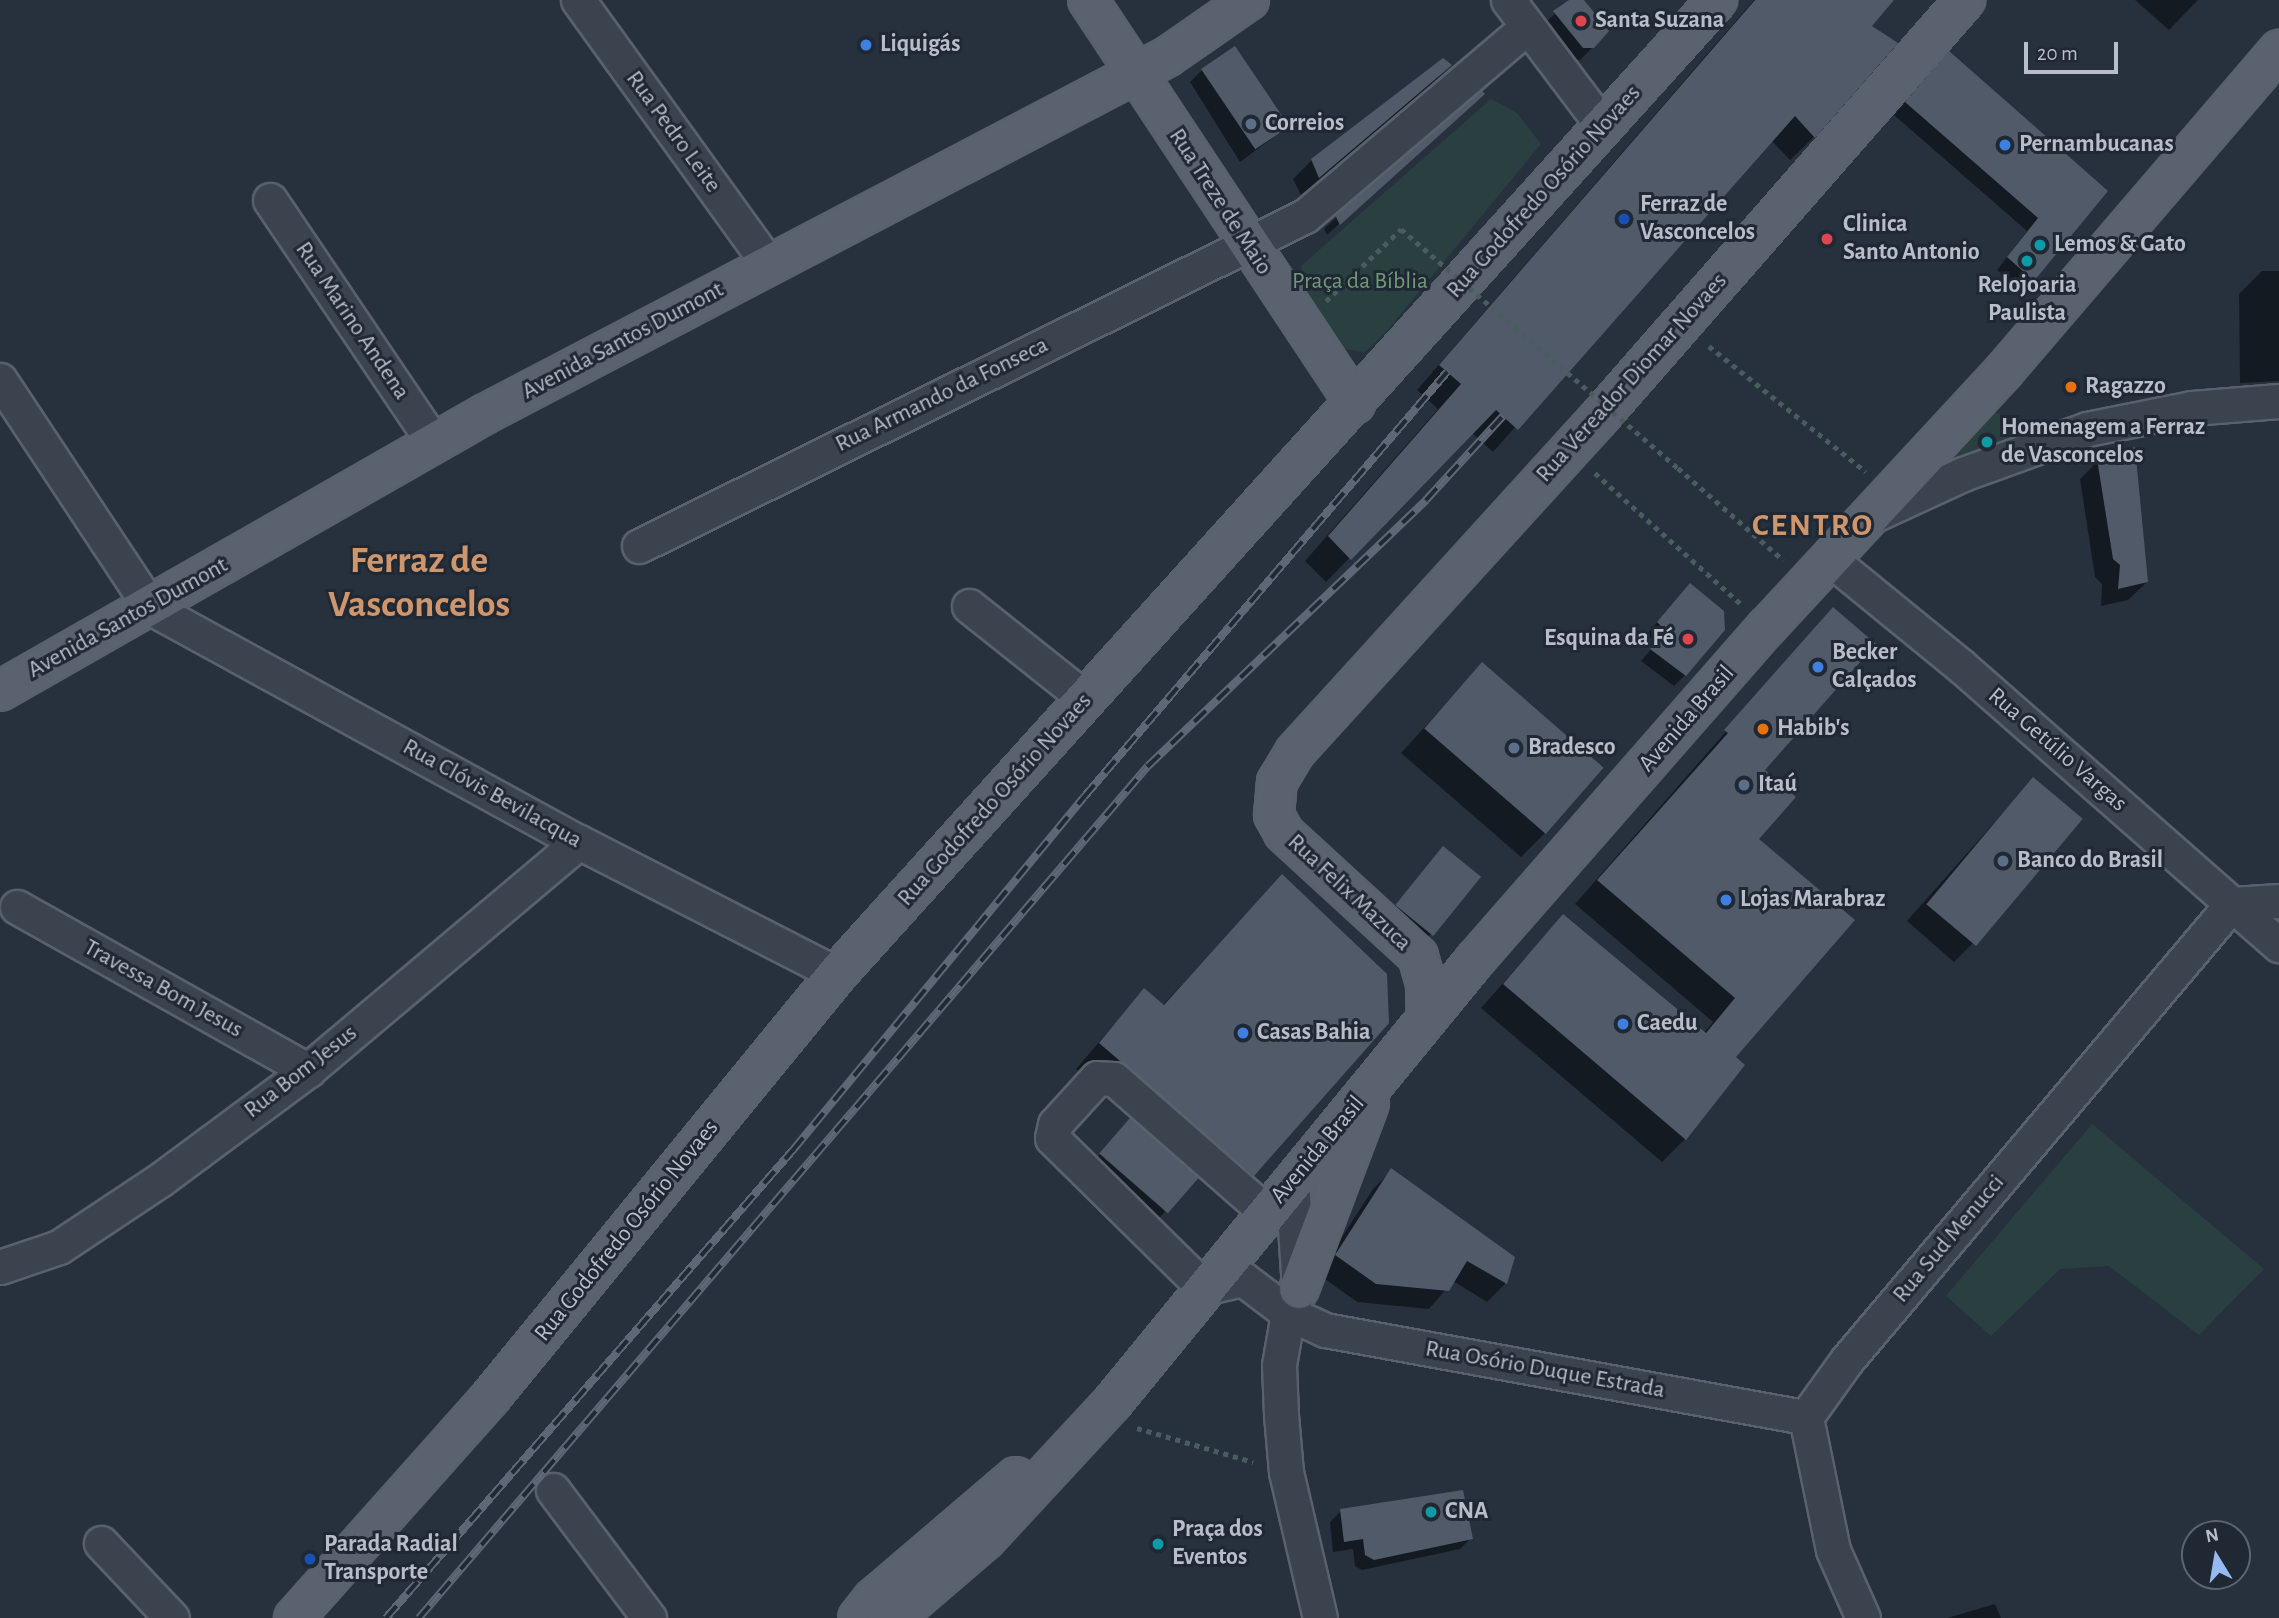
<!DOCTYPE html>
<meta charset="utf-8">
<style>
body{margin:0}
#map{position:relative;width:2279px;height:1618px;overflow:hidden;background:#27313e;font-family:"Alegreya Sans",sans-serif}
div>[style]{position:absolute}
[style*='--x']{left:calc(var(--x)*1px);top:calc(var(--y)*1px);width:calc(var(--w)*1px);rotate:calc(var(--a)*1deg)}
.green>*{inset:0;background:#2a3f40}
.shadow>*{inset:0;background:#0007}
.building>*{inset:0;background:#505a69;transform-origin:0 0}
.path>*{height:4.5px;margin-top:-2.25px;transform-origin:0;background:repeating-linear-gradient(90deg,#495c5e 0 5px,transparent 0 10px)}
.roads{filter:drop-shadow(2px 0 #59616c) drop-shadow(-2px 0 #59616c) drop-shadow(0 2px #59616c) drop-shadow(0 -2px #59616c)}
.minor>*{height:33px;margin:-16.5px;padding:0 16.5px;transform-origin:16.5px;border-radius:16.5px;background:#3b434e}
.major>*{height:38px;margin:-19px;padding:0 19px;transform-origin:19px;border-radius:19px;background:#59626e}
.rail>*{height:8px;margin-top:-4px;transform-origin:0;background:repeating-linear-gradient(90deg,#202833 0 16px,#5d6775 0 32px);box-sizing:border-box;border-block:2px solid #5d6775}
.path-bridge>*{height:4.5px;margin-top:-2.25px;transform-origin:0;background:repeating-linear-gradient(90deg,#495c5e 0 5px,transparent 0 10px)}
.dots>*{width:19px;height:19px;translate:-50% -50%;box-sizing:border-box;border:4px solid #202833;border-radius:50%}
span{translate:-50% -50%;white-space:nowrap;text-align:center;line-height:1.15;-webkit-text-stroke:6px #202833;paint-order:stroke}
.poi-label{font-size:24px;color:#b7bec9;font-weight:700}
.left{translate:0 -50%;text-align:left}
.right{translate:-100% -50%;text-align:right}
.street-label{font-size:24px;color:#b7bec9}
.park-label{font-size:24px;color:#709879}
.district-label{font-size:32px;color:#ce966d;font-weight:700;letter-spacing:2px}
.town-label{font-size:38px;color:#ce966d;font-weight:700}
.north{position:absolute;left:2181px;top:1520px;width:70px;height:70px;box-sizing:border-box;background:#202833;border:2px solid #5c646f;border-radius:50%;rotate:349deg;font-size:19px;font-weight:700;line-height:28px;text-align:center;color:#b7bec9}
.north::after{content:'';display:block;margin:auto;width:24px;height:32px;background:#94baf1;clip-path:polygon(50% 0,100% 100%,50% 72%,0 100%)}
.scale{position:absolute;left:2024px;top:42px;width:94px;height:32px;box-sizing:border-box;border:4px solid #b7bec9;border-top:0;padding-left:9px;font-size:21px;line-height:24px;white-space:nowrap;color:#b7bec9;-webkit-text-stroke:5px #202833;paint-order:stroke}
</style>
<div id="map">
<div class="green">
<i style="clip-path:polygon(1491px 99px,1517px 113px,1541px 144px,1385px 333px,1365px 352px,1344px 349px,1305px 289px,1301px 266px)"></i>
<i style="clip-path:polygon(1992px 411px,2032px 428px,1943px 466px)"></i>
<i style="clip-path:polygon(2092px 1124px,2264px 1269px,2199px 1335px,2109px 1266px,2060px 1269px,1991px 1336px,1946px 1296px)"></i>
</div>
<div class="shadow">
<i style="clip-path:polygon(1572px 0,1581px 0,1593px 47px,1580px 60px,1571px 59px,1543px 24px)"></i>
<i style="clip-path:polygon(1754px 0,1892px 0,1870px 26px,1814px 137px,1790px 160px,1771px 140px,1493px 452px,1472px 433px,1326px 582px,1305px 561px,1438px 409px,1417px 390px)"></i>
<i style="clip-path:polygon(2135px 0,2198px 0,2169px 30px)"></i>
<i style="clip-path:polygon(1450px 66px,1432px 84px,1301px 195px,1293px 179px,1312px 160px)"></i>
<i style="clip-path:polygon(1937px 66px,2105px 191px,2021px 291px,1997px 270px,2027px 231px,1894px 115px)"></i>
<i style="clip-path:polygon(1202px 70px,1287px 127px,1240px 162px,1190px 82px)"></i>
<i style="clip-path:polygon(1386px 181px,1327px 235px,1324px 229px,1337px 217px)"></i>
<i style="clip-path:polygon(2262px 271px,2279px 271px,2279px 381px,2240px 383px,2239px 294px)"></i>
<i style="clip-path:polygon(2098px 461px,2147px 582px,2128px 600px,2101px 606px,2102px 584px,2095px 577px,2080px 479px)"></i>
<i style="clip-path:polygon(1679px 597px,1685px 675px,1674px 686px,1641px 661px,1656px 643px,1647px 634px)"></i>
<i style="clip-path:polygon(1833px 609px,1762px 770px,1733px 1057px,1685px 1139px,1662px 1162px,1481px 1008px,1563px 916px,1704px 1033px,1713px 1022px,1575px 904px)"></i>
<i style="clip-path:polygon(1482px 664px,1545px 833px,1521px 857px,1401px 753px)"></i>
<i style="clip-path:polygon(2033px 779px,1972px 944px,1954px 962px,1907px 921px)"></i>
<i style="clip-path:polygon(1432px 861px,1479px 877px,1418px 949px,1384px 918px)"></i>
<i style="clip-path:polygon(1282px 877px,1253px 1175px,1229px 1199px,1076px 1069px,1144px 990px,1162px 1006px)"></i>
<i style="clip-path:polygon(1118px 1133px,1165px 1212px,1153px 1224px,1089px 1167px)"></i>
<i style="clip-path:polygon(1391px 1171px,1513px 1258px,1505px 1284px,1487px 1302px,1453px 1281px,1429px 1309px,1357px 1302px,1318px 1274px,1373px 1189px)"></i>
<i style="clip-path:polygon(1341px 1511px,1471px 1538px,1460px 1549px,1362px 1570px,1355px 1566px,1353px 1549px,1333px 1552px,1330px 1522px)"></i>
<i style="clip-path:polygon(1995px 1604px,2001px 1618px,1947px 1618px)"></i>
</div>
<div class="building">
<i style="clip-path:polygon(1569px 0,1584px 0,1609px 31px,1594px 48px,1583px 48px,1553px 11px)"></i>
<i style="clip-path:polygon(1755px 0,1894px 0,1872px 26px,1898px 43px,1815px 138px,1795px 116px,1518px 430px,1496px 410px,1351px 560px,1328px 536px,1461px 384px,1439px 365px)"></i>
<i style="left:1235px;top:46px;width:97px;height:41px;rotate:56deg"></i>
<i style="clip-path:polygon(1949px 51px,2108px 191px,2034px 281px,2007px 257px,2038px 218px,1905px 102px)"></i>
<i style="clip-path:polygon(1443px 58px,1452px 65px,1319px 178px,1311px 159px)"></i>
<i style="clip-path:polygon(1482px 91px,1485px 94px,1340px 225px,1335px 215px)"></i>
<i style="clip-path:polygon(2135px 447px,2148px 582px,2118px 589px,2120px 565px,2113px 559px,2097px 459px)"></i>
<i style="clip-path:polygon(1690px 583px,1724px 611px,1725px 630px,1686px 676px,1650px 649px,1666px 631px,1657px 622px)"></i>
<i style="clip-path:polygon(1833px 607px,1876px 644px,1765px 770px,1796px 797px,1759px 839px,1855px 920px,1736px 1057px,1745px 1065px,1686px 1140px,1503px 984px,1563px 914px,1706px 1033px,1735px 998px,1597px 880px,1728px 733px,1724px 730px)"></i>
<i style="left:1482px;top:662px;width:161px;height:88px;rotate:41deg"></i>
<i style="left:2033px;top:777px;width:65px;height:166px;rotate:40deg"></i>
<i style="left:1443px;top:846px;width:49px;height:76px;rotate:39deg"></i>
<i style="clip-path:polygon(1282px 874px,1387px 974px,1389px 1023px,1254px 1176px,1099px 1043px,1144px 988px,1164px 1005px)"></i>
<i style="left:1130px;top:1118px;width:91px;height:47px;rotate:41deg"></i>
<i style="clip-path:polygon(1391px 1168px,1515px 1257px,1507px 1284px,1467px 1261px,1449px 1291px,1376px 1284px,1335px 1255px)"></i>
<i style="clip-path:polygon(1463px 1490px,1473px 1539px,1374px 1560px,1365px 1555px,1363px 1539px,1344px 1542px,1340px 1509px)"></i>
</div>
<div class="path">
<i style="--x:1326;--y:301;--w:104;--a:-43.8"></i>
<i style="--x:1709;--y:346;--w:201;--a:38.7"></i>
<i style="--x:1678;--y:468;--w:140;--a:41.2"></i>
<i style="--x:1595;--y:473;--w:198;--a:41.9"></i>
<i style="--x:1137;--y:1428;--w:121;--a:16.3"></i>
</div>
<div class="roads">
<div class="minor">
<i style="--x:578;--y:0;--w:324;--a:54.2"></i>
<i style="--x:1508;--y:0;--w:158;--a:53"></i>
<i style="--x:270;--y:200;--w:293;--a:56"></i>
<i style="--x:0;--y:380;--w:273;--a:56.5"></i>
<i style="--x:151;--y:608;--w:488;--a:28.7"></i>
<i style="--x:579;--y:842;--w:290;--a:27.1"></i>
<i style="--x:1874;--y:515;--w:98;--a:-24.7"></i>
<i style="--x:1963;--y:474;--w:132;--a:-19.9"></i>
<i style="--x:2087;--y:429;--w:107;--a:-11.3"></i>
<i style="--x:2192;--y:408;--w:87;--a:-4.6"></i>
<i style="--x:639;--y:546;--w:743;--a:-26.36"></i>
<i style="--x:1305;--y:216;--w:289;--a:-40.4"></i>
<i style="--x:1831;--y:560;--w:168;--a:39.2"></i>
<i style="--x:1961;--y:666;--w:423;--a:41.3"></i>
<i style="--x:969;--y:606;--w:149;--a:38.5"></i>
<i style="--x:17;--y:907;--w:334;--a:29.3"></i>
<i style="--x:1292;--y:1181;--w:108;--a:86.3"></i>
<i style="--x:1299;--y:1289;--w:26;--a:115"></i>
<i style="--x:1288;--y:1313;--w:53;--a:99.8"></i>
<i style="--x:1279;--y:1365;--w:50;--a:87.7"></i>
<i style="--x:1281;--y:1415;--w:57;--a:85"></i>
<i style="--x:1286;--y:1472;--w:150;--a:76.9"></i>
<i style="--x:1266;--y:1212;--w:202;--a:-138.8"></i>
<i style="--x:1114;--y:1079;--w:17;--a:-177"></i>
<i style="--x:1097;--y:1078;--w:62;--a:132.4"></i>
<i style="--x:1055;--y:1124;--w:14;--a:102"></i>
<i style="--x:1052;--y:1138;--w:214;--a:44.6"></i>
<i style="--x:1204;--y:1288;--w:40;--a:-13"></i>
<i style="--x:1243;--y:1279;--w:56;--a:37.1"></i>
<i style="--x:1288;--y:1313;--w:41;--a:24.7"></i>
<i style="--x:1325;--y:1330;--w:489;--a:10.3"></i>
<i style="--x:0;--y:1267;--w:62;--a:-18.7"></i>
<i style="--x:59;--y:1247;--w:121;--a:-33.6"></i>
<i style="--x:160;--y:1180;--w:184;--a:-36.6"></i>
<i style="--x:308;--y:1070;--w:354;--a:-40.1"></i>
<i style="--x:553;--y:1490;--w:160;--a:53.1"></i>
<i style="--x:101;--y:1543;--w:103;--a:46.6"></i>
<i style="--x:1863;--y:1618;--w:74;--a:-113.8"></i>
<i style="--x:1833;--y:1550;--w:136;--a:-101.5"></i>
<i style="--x:1806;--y:1417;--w:70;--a:-54.3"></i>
<i style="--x:1847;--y:1360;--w:597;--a:-49.83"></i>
<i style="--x:2232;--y:904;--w:47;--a:-3.7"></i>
</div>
<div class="major">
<i style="--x:1088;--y:0;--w:484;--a:56.5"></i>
<i style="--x:0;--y:691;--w:559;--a:-29.73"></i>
<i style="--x:485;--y:414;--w:770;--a:-27.63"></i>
<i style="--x:1167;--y:57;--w:100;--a:-34.8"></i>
<i style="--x:1427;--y:1018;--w:34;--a:-92"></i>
<i style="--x:1426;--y:984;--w:29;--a:-106"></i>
<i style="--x:1418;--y:956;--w:182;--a:-137.5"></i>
<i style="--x:1284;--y:833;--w:21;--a:-119"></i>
<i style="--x:1274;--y:815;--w:33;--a:-85"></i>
<i style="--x:1277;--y:782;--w:35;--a:-59"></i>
<i style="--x:1295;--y:752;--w:452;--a:-47.7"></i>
<i style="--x:1599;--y:418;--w:556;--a:-48.79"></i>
<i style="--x:1299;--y:1289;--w:198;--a:-69.3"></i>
<i style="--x:294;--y:1618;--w:295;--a:-48.3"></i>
<i style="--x:490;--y:1398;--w:548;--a:-50.7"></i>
<i style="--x:837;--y:974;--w:1313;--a:-47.9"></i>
<i style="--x:858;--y:1618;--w:24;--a:-52"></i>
<i style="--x:873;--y:1599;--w:188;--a:-40.5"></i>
<i style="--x:894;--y:1618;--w:120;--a:-40.6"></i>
<i style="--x:985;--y:1540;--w:187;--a:-47.2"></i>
<i style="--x:1112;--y:1403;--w:573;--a:-50.67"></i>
<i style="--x:1475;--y:960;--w:443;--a:-48.8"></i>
<i style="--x:1767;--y:627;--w:349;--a:-47.2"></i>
<i style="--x:2004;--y:371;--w:423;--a:-49.4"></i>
</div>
</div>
<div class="rail">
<i style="--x:386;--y:1618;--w:620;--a:-48.99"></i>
<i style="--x:793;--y:1150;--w:457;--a:-50.5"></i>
<i style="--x:1084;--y:797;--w:559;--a:-49.5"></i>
<i style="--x:419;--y:1618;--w:1121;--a:-49.45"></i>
<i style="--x:1148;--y:766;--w:385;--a:-43.7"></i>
<i style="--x:1426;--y:500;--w:114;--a:-47.5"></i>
</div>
<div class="path-bridge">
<i style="--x:1401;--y:229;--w:366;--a:40.8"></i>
</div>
<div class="dots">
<i style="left:1581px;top:21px;background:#e0444e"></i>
<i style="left:866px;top:45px;background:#3f7fe0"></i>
<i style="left:1251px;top:124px;background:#5c6f8a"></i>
<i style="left:2005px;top:145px;background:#3f7fe0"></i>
<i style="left:1624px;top:219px;background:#1a4fb4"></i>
<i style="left:1827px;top:239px;background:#e0444e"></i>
<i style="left:2040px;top:245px;background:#0f9aa8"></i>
<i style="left:2027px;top:261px;background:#0f9aa8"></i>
<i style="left:2071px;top:387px;background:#e8710a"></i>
<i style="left:1987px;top:442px;background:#0f9aa8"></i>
<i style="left:1688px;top:639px;background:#e0444e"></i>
<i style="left:1818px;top:667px;background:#3f7fe0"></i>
<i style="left:1763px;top:729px;background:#e8710a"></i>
<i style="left:1514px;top:748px;background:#5c6f8a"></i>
<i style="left:1744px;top:785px;background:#5c6f8a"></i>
<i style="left:2003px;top:861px;background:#5c6f8a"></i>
<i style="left:1726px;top:900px;background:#3f7fe0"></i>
<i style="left:1623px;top:1024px;background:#3f7fe0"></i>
<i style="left:1243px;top:1033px;background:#3f7fe0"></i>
<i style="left:1431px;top:1512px;background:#0f9aa8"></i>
<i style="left:1158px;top:1544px;background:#0f9aa8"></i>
<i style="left:310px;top:1559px;background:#1a4fb4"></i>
</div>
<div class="poi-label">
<span class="left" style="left:1595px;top:21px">Santa Suzana</span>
<span class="left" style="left:880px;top:45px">Liquigás</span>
<span class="left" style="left:1265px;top:124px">Correios</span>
<span class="left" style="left:2019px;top:145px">Pernambucanas</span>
<span class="left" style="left:1640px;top:219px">Ferraz de<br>Vasconcelos</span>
<span class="left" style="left:1843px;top:239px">Clinica<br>Santo Antonio</span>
<span class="left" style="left:2054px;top:245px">Lemos &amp; Gato</span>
<span style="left:2027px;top:300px">Relojoaria<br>Paulista</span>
<span class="left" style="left:2085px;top:387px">Ragazzo</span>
<span class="left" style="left:2001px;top:442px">Homenagem a Ferraz<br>de Vasconcelos</span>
<span class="right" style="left:1674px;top:639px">Esquina da Fé</span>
<span class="left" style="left:1832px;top:667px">Becker<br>Calçados</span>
<span class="left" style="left:1777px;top:729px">Habib's</span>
<span class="left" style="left:1528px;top:748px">Bradesco</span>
<span class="left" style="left:1758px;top:785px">Itaú</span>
<span class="left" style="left:2017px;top:861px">Banco do Brasil</span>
<span class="left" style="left:1740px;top:900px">Lojas Marabraz</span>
<span class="left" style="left:1637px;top:1024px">Caedu</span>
<span class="left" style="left:1257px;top:1033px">Casas Bahia</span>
<span class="left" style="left:1445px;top:1512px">CNA</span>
<span class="left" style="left:1172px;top:1544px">Praça dos<br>Eventos</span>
<span class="left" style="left:324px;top:1559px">Parada Radial<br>Transporte</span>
</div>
<div class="street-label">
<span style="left:673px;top:132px;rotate:54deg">Rua Pedro Leite</span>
<span style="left:1544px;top:192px;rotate:-48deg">Rua Godofredo Osório Novaes</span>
<span style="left:1220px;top:202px;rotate:57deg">Rua Treze de Maio</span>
<span style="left:352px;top:321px;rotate:56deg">Rua Marino Andena</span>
<span style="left:623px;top:341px;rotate:-28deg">Avenida Santos Dumont</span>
<span style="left:1632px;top:378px;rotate:-48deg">Rua Vereador Diomar Novaes</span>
<span style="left:942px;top:395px;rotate:-26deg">Rua Armando da Fonseca</span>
<span style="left:128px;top:618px;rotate:-29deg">Avenida Santos Dumont</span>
<span style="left:1687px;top:719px;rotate:-49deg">Avenida Brasil</span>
<span style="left:2057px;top:750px;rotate:41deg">Rua Getúlio Vargas</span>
<span style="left:492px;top:794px;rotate:29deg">Rua Clóvis Bevilacqua</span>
<span style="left:995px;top:800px;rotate:-48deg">Rua Godofredo Osório Novaes</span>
<span style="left:1349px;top:893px;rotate:43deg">Rua Felix Mazuca</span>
<span style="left:163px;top:989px;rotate:29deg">Travessa Bom Jesus</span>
<span style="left:301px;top:1072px;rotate:-38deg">Rua Bom Jesus</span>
<span style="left:1318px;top:1150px;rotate:-50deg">Avenida Brasil</span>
<span style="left:627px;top:1231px;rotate:-51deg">Rua Godofredo Osório Novaes</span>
<span style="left:1949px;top:1239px;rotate:-50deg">Rua Sud Menucci</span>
<span style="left:1545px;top:1370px;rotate:10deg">Rua Osório Duque Estrada</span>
</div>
<div class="park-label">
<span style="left:1360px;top:282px">Praça da Bíblia</span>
</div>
<div class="district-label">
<span style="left:1813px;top:525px">CENTRO</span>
</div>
<div class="town-label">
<span style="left:419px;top:584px">Ferraz de<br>Vasconcelos</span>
</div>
<div class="north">N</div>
<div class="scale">20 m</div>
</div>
